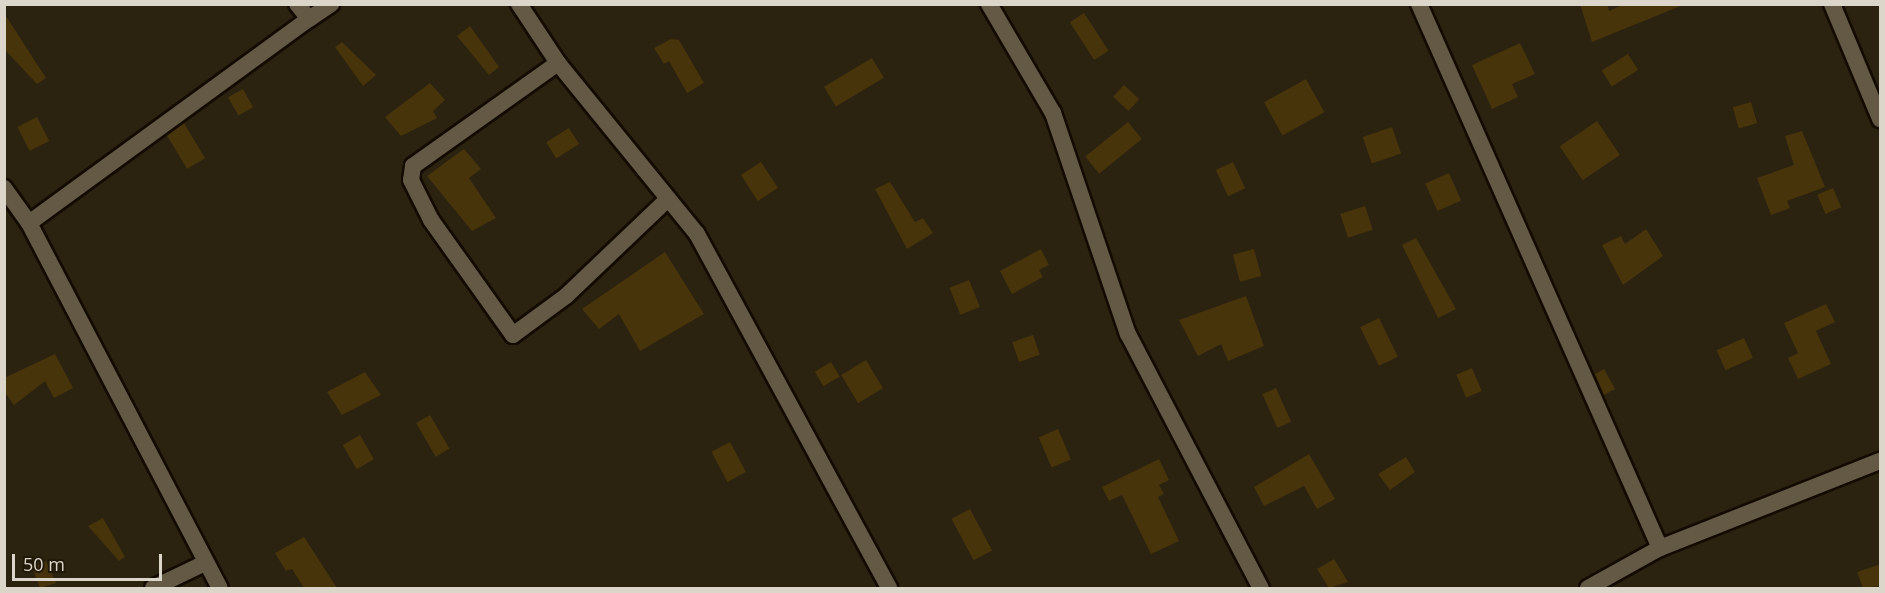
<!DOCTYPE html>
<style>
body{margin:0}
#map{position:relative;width:1885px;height:593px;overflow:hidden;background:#2b2210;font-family:"Open Sans",sans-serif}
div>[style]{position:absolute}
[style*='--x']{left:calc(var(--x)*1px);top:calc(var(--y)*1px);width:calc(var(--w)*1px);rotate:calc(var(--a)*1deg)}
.building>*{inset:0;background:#47340b;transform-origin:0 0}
.roads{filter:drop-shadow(2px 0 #140b00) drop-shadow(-2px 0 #140b00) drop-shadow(0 2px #140b00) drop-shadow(0 -2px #140b00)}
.minor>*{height:16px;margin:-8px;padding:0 8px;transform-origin:8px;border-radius:8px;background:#635945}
.tertiary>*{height:16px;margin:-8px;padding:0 8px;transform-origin:8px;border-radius:8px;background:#635945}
span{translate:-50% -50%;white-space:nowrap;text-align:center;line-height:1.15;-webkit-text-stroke:4.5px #211907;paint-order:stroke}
.frame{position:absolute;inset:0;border:6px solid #dbd5ca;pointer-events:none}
.scale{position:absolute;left:12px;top:554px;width:150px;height:27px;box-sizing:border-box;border:3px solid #dbd5ca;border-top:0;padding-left:8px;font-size:18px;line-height:21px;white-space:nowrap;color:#dbd5ca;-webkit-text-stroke:4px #211907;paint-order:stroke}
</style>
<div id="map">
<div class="building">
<i style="clip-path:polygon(1580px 4px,1607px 4px,1609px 11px,1624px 4px,1683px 5px,1592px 42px)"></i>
<i style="clip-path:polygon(4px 13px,46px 78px,37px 84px,4px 49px)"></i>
<i style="left:1084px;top:13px;width:45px;height:17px;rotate:57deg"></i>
<i style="clip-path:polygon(470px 26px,499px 67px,489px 75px,457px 36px)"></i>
<i style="clip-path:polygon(671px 39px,679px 40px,704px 83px,687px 93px,669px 61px,664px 64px,654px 48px)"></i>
<i style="clip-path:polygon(342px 42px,376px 75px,363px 86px,335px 47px)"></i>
<i style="clip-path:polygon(1520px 43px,1535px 74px,1512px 84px,1518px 97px,1492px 109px,1472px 65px)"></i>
<i style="left:1628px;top:54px;width:19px;height:31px;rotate:58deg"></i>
<i style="left:872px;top:58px;width:23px;height:56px;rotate:59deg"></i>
<i style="left:1306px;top:79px;width:38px;height:48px;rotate:61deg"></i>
<i style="clip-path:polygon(430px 83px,445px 100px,433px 111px,437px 118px,401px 136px,385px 117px)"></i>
<i style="left:1124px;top:85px;width:21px;height:16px;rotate:43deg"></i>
<i style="left:243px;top:89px;width:21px;height:17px;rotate:61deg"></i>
<i style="left:1751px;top:102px;width:22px;height:19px;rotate:74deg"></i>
<i style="left:37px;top:117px;width:27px;height:22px;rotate:63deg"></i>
<i style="left:1597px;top:121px;width:41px;height:45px;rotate:56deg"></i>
<i style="left:1128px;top:122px;width:22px;height:55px;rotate:51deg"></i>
<i style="left:184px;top:123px;width:41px;height:21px;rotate:59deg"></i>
<i style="left:1392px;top:127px;width:28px;height:31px;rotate:71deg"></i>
<i style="left:569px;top:128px;width:19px;height:27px;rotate:58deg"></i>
<i style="clip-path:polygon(1802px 131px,1825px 187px,1787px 201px,1790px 208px,1771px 215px,1757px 178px,1794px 165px,1785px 136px)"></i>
<i style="clip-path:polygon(464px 149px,481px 169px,469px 178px,496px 218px,472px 231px,427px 176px)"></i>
<i style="left:761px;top:162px;width:31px;height:24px;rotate:57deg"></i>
<i style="left:1233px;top:162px;width:29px;height:19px;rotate:65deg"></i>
<i style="left:1449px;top:173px;width:30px;height:26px;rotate:66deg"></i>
<i style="clip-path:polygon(890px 182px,915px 222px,923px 218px,933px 233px,907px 249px,875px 189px)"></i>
<i style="left:1833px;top:188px;width:21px;height:17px;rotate:67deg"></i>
<i style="left:1365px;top:206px;width:25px;height:26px;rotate:72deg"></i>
<i style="clip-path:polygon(1646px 229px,1663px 256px,1623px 285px,1602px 245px,1621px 236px,1625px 244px)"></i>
<i style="clip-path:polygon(1416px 238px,1456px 309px,1438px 318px,1402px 245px)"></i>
<i style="clip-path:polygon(1041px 249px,1049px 265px,1039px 270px,1043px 277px,1012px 294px,1000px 271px)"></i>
<i style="left:1254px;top:249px;width:28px;height:22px;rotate:75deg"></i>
<i style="clip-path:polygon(665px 252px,704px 314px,640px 351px,619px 314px,599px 329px,582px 309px)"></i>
<i style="left:969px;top:280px;width:29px;height:21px;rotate:68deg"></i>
<i style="clip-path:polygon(1246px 296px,1264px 346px,1228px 361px,1221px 344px,1198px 356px,1179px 320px)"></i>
<i style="clip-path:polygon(1826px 304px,1835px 322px,1816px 331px,1831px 364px,1798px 379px,1788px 358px,1798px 353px,1784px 323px)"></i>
<i style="left:1379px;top:318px;width:43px;height:21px;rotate:64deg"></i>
<i style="left:1033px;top:335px;width:21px;height:22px;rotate:71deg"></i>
<i style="left:1744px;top:338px;width:22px;height:30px;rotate:66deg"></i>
<i style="clip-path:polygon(55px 354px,73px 388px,54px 398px,45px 381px,14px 405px,4px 391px,4px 378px)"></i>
<i style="left:866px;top:360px;width:33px;height:29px;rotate:59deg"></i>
<i style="left:831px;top:362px;width:17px;height:19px;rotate:59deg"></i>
<i style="left:1472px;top:368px;width:25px;height:17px;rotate:67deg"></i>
<i style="clip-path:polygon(1604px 369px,1615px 389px,1604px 395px,1595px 374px)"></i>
<i style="clip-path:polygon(365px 372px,381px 395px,342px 415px,327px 392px)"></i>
<i style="left:1276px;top:388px;width:37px;height:15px;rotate:66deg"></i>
<i style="left:430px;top:415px;width:39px;height:16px;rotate:60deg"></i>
<i style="left:1058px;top:429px;width:33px;height:21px;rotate:67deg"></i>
<i style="left:360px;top:435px;width:28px;height:20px;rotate:60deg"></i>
<i style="left:730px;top:442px;width:34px;height:21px;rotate:62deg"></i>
<i style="clip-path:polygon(1309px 454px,1335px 499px,1317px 509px,1304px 486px,1264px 506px,1254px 487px)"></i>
<i style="clip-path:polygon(1406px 457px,1415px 472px,1390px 490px,1378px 474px)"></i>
<i style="clip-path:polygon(1159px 459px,1169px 480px,1159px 485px,1164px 494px,1158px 497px,1179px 541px,1151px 554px,1122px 495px,1109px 501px,1102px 487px)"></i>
<i style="left:970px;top:509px;width:47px;height:21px;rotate:62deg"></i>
<i style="clip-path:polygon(103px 518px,125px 557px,119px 561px,88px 526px)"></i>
<i style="clip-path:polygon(304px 537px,337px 588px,304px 588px,292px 569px,286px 571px,275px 553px)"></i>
<i style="clip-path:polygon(1334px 559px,1348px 582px,1329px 588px,1317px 569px)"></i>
<i style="clip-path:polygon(46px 561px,56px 583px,40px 588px,32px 567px)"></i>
<i style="clip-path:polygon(1881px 564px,1881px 586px,1863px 588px,1857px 572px)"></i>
</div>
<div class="roads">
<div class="minor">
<i style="--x:297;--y:4;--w:19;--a:51"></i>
<i style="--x:309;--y:19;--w:27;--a:-34"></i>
<i style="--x:519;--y:4;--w:71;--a:56.5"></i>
<i style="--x:558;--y:63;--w:220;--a:50.9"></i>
<i style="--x:697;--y:234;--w:403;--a:61.5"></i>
<i style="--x:989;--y:4;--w:126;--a:59.6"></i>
<i style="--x:1053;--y:113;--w:233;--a:71.3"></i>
<i style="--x:1128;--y:334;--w:287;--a:62.4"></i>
<i style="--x:1419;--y:4;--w:595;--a:66.11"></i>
<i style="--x:1832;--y:4;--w:125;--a:67.3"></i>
<i style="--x:558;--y:63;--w:178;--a:144.6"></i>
<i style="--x:413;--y:166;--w:14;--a:98"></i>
<i style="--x:411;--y:180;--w:45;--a:63.4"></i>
<i style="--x:431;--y:220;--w:141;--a:54.5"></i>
<i style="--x:513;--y:335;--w:66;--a:-36.3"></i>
<i style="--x:566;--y:296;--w:141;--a:-43.6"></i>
<i style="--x:29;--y:223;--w:346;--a:-36.1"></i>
<i style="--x:153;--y:588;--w:58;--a:-25.7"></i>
<i style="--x:1588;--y:588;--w:82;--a:-29.1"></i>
<i style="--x:1660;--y:548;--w:237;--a:-21.6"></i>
</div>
<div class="tertiary">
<i style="--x:4;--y:188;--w:43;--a:54.5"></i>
<i style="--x:29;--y:223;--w:412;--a:62.4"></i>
</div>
</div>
<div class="frame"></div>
<div class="scale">50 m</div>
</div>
